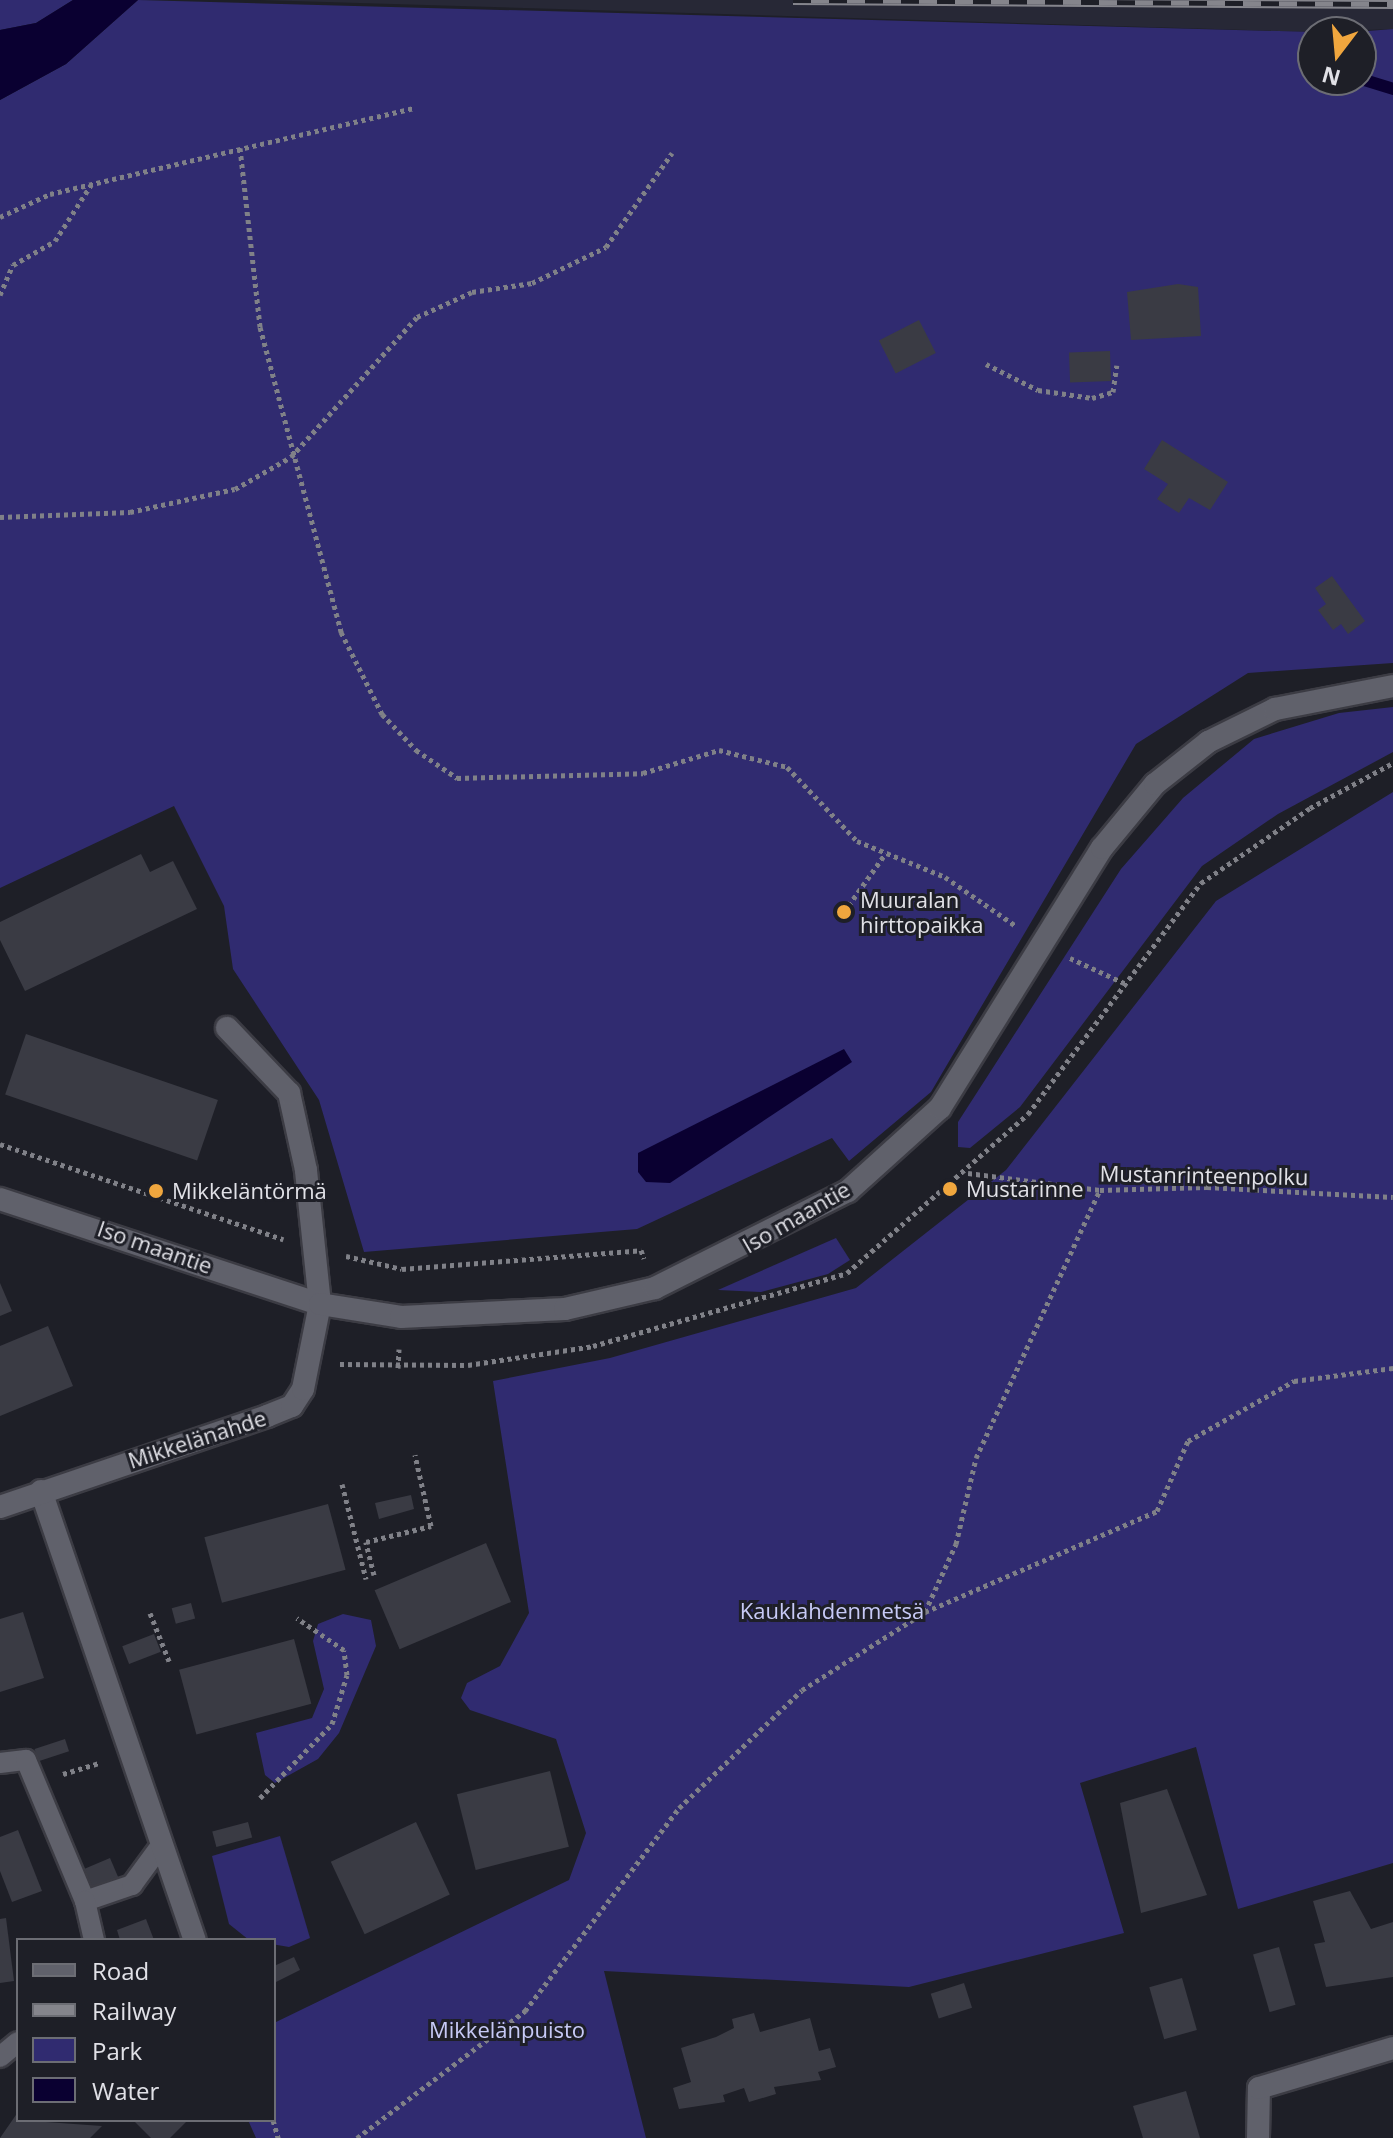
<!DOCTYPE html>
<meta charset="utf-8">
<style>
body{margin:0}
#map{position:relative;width:1393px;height:2138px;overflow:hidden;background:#1e1f27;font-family:"Open Sans",sans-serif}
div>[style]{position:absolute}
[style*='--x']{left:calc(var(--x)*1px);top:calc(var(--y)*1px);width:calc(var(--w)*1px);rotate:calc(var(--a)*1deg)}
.built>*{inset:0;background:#272836}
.green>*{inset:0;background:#302b70}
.water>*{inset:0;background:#0a0031}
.stream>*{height:12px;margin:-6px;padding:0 6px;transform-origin:6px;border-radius:6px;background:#0a0031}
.building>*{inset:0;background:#3a3b44;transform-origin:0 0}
.path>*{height:5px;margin-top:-2.5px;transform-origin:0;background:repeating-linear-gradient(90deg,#808188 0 4px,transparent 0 8px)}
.roads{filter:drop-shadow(2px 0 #3c3c44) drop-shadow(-2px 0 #3c3c44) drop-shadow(0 2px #3c3c44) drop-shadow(0 -2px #3c3c44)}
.service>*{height:20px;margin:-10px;padding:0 10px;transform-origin:10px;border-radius:10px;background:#60616b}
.minor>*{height:22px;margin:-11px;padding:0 11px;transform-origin:11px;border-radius:11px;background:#60616b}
.secondary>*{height:22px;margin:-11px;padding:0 11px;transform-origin:11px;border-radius:11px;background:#60616b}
.rail>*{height:9px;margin-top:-4.5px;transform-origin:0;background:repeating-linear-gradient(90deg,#1e1f27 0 18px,#85858c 0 36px);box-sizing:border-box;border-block:2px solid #85858c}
.dots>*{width:22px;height:22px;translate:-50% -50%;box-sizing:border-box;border:4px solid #1e1f27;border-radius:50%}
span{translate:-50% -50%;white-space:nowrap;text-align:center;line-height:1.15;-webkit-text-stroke:6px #1e1f27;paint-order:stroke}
.poi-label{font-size:22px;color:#e1e1e7}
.left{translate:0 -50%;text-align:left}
.street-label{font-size:22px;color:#e1e1e7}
.park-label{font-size:22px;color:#c7caf6}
.legend{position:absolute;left:16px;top:1938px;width:260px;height:184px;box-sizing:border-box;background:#1e1f27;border:2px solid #6c6d74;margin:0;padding:10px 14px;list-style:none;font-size:24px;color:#e1e1e7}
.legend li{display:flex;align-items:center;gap:16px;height:40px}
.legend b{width:40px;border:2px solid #6c6d74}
.north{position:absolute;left:1297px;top:16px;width:80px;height:80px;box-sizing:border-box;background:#1e1f27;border:2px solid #6c6d74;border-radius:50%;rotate:196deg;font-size:22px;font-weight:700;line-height:32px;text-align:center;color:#e1e1e7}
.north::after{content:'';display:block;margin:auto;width:28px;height:36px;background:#f0a63e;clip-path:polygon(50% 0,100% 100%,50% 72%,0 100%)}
</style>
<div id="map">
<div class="built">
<i style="clip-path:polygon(259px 0,1393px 0,1393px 29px,1313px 32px)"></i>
</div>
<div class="green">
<i style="clip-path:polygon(0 0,73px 0,36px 23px,0 30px)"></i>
<i style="clip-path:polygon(138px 0,1313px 32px,1313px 80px,1361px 80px,1361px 32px,1355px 32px,1393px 29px,1393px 663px,1248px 673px,1136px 744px,931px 1092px,849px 1161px,832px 1138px,637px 1229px,364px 1252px,319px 1100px,233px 969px,224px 906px,174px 806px,0 888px,0 100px,66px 64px)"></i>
<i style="clip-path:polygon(1393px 707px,1393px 752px,1278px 814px,1202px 866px,1020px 1107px,970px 1148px,958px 1147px,958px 1122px,1121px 869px,1183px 798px,1254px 739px,1339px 713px)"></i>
<i style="clip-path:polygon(1393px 792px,1393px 1863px,1238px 1909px,1196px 1747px,1080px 1783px,1124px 1933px,909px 1987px,604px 1971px,646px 2138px,256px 2138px,248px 2120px,274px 2120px,274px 2023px,569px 1880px,586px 1833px,556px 1739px,470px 1710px,461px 1698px,467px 1683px,500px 1666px,529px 1613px,493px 1381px,610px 1358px,856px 1288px,1006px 1170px,1216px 901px)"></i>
<i style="clip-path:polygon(836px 1238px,850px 1260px,828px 1274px,761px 1292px,718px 1290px)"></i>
<i style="clip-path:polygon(343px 1614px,371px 1620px,376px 1646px,339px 1733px,318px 1759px,275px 1783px,265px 1775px,256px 1733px,312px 1718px,324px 1689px,313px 1641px,318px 1624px)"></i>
<i style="clip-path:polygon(280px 1836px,310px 1938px,289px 1947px,249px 1940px,229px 1924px,212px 1856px)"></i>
</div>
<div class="water">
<i style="clip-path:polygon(73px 0,138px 0,66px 64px,0 100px,0 30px,36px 23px)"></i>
<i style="clip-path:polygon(844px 1049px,852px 1062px,670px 1183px,646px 1182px,638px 1172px,638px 1153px)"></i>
</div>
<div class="stream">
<i style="--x:1361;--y:79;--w:34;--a:17"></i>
</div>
<div class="building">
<i style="clip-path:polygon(1178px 284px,1198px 287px,1201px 336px,1131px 340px,1127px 292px)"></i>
<i style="left:919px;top:320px;width:37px;height:45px;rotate:63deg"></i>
<i style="left:1110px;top:351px;width:30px;height:41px;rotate:88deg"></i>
<i style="clip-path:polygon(1162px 440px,1228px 482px,1210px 510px,1189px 498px,1179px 513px,1157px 499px,1168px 484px,1144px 469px)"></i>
<i style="clip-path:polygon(1332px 576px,1365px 621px,1348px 634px,1341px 624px,1333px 630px,1318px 610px,1326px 604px,1315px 588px)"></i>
<i style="clip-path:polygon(141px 854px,150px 872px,173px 861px,197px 909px,25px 991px,0 940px,0 922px)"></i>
<i style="left:26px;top:1034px;width:203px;height:64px;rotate:19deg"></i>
<i style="clip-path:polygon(0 1283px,12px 1311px,0 1316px)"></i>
<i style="clip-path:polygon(48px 1326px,73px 1386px,0 1416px,0 1346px)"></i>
<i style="clip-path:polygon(411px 1495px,414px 1509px,379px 1519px,375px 1503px)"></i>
<i style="left:328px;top:1504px;width:68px;height:128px;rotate:75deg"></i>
<i style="left:486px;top:1543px;width:64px;height:121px;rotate:67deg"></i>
<i style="left:191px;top:1603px;width:16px;height:20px;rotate:75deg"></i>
<i style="clip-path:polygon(23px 1612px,44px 1678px,0 1692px,0 1619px)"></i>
<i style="left:154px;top:1634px;width:19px;height:34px;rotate:69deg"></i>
<i style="left:294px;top:1639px;width:67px;height:119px;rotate:75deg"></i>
<i style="left:65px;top:1739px;width:13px;height:32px;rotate:72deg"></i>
<i style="left:550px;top:1771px;width:78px;height:96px;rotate:76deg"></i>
<i style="clip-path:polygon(1167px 1789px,1207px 1895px,1141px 1913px,1120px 1803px)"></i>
<i style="left:248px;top:1822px;width:16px;height:37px;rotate:75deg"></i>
<i style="left:416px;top:1822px;width:80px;height:94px;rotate:65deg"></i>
<i style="clip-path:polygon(18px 1830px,42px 1891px,12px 1902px,0 1871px,0 1837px)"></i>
<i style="left:110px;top:1858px;width:21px;height:32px;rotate:67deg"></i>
<i style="clip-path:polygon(1350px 1891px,1371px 1929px,1393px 1922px,1393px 1977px,1326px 1987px,1314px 1944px,1325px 1942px,1313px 1901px)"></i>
<i style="clip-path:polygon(6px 1918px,14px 1981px,0 1983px,0 1919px)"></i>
<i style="clip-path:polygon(146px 1919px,154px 1940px,120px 1940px,117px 1930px)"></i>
<i style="left:1279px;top:1947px;width:60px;height:27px;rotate:74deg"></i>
<i style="clip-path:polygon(294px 1957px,300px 1970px,274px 1983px,274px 1966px)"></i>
<i style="left:1182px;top:1978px;width:54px;height:34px;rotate:74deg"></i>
<i style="left:964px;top:1983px;width:26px;height:35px;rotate:72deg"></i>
<i style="clip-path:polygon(754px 2013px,760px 2032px,810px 2018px,819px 2051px,830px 2048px,836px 2067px,818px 2072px,821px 2080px,774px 2087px,776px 2094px,749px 2102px,744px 2088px,723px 2095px,725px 2102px,679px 2109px,673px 2088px,691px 2082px,681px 2048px,716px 2037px,734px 2028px,732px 2019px)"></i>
<i style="clip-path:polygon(1186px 2091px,1200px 2138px,1143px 2138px,1133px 2106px)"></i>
<i style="clip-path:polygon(18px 2112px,18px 2120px,102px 2126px,90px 2138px,0 2138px)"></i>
<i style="clip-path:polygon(133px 2120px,188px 2120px,170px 2138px,151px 2138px)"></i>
</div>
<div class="path">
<i style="--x:240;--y:148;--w:180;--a:83.6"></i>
<i style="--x:260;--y:327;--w:316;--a:75.1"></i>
<i style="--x:341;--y:632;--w:92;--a:63.4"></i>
<i style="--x:382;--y:714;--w:50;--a:46.6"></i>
<i style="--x:416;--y:750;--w:50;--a:34.3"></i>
<i style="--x:457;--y:778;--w:186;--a:-1.5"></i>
<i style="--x:643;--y:773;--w:79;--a:-16.8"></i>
<i style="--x:719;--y:750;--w:70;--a:14"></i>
<i style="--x:787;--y:767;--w:102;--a:46.6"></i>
<i style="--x:857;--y:841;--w:95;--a:22.2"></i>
<i style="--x:945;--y:877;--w:86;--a:34.6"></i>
<i style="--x:0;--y:217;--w:55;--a:-24.7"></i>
<i style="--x:50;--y:194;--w:375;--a:-13.3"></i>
<i style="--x:0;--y:295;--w:33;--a:-67"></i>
<i style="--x:13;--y:265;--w:48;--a:-29.7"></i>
<i style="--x:55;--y:241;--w:67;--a:-57.3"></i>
<i style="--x:986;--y:364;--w:58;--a:26.6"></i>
<i style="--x:1038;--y:390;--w:55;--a:8.4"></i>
<i style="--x:1092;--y:398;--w:22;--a:-16"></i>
<i style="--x:1113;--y:392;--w:27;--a:-82"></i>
<i style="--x:0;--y:517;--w:130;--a:-2.2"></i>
<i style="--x:130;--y:512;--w:107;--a:-12.4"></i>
<i style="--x:235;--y:489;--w:64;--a:-29.7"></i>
<i style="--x:291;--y:457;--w:188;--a:-48"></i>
<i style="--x:417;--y:317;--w:60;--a:-24.4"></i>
<i style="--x:472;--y:292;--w:61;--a:-8.5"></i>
<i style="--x:532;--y:283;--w:82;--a:-25.9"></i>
<i style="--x:606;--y:247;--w:115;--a:-54.9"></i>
<i style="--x:844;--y:912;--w:72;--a:-54.6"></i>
<i style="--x:1070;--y:958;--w:62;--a:24.9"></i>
<i style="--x:0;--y:1144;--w:299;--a:18.6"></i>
<i style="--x:968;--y:1173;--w:133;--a:7.3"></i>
<i style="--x:1100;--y:1190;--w:107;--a:-1.6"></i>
<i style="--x:1207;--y:1187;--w:186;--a:3.1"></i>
<i style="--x:346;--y:1256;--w:57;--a:13.1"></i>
<i style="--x:402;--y:1269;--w:240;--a:-4.5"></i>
<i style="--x:641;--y:1250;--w:9;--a:72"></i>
<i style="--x:340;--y:1364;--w:128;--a:0.4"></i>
<i style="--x:468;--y:1365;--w:126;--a:-8.6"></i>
<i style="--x:593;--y:1346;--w:264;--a:-16"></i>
<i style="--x:847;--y:1273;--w:241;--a:-41.3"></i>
<i style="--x:1028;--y:1114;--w:289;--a:-53.2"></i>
<i style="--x:1201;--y:883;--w:132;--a:-34.5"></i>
<i style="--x:1310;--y:808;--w:94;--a:-28.5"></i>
<i style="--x:398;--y:1368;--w:19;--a:-87"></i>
<i style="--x:342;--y:1484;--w:98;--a:75.8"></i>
<i style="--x:374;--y:1575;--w:34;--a:-104"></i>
<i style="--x:366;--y:1542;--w:67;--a:-13.8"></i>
<i style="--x:431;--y:1526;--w:73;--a:-102.7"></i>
<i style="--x:925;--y:1612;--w:253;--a:-23.5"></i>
<i style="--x:1157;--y:1511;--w:77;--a:-66.1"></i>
<i style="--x:1188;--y:1441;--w:122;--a:-29.5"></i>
<i style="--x:1294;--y:1381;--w:100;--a:-7.5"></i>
<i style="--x:150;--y:1613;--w:52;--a:68.4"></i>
<i style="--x:63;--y:1774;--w:39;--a:-17"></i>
<i style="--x:260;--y:1798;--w:103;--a:-45.8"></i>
<i style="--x:332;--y:1724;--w:51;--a:-73"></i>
<i style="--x:347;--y:1675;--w:25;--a:-97"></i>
<i style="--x:344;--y:1650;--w:57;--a:-145.8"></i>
<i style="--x:273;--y:2120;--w:19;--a:74"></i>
<i style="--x:357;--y:2138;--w:211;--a:-37.1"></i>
<i style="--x:525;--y:2011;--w:255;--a:-52.8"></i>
<i style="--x:679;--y:1808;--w:170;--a:-43.8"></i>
<i style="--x:802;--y:1690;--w:146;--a:-32.4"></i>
<i style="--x:925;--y:1612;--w:75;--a:-65.5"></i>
<i style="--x:956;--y:1544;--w:88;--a:-76.9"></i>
<i style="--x:976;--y:1458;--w:295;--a:-65.2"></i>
</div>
<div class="roads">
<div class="service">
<i style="--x:0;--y:1763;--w:26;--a:-7"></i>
<i style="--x:26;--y:1760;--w:153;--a:67.3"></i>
<i style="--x:85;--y:1901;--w:50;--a:-18.8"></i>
<i style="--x:132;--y:1885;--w:51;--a:-53.8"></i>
<i style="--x:85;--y:1901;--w:40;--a:77"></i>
<i style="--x:0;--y:2057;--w:23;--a:-40"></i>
</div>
<div class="minor">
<i style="--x:41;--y:1491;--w:475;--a:71.1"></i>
<i style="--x:0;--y:1507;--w:282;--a:-18.8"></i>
<i style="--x:267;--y:1416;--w:27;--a:-22"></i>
<i style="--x:292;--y:1406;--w:20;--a:-57"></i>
<i style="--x:303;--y:1389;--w:87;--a:-78.7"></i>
<i style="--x:320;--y:1304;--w:135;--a:-96"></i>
<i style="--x:306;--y:1170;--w:79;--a:-102.4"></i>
<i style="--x:289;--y:1093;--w:90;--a:-133.6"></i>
<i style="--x:1258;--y:2138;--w:50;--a:-88.9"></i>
<i style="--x:1259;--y:2088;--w:140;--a:-16.6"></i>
</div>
<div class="secondary">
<i style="--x:0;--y:1199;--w:337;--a:18.2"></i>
<i style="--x:320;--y:1304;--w:82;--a:9.1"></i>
<i style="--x:401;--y:1317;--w:164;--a:-2.8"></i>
<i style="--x:565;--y:1309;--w:92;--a:-13.1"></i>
<i style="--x:655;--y:1288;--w:216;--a:-26.7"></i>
<i style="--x:848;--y:1191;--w:124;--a:-42.1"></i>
<i style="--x:940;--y:1108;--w:306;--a:-58.1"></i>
<i style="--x:1102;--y:848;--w:83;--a:-50.4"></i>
<i style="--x:1155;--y:784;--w:68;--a:-38.4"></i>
<i style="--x:1208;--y:742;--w:75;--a:-26.2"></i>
<i style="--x:1275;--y:709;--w:120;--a:-11"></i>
</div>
</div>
<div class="rail">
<i style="--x:793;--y:0;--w:600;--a:0.38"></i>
</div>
<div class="dots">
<i style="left:844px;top:912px;background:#f0a63e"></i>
<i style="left:950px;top:1189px;background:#f0a63e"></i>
<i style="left:156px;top:1191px;background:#f0a63e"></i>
</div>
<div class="poi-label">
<span class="left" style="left:860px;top:912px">Muuralan<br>hirttopaikka</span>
<span class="left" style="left:966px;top:1189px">Mustarinne</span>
<span class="left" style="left:172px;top:1191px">Mikkeläntörmä</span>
</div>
<div class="street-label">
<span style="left:1204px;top:1175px;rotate:1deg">Mustanrinteenpolku</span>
<span style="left:796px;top:1217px;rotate:-30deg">Iso maantie</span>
<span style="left:155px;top:1247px;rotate:19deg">Iso maantie</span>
<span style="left:197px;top:1439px;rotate:-18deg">Mikkelänahde</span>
</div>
<div class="park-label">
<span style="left:832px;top:1611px">Kauklahdenmetsä</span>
<span style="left:507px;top:2030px">Mikkelänpuisto</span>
</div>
<ul class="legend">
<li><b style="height:10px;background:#60616b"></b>Road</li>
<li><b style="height:10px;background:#85858c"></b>Railway</li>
<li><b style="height:22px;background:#302b70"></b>Park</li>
<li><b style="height:22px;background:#0a0031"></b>Water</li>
</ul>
<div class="north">N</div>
</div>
